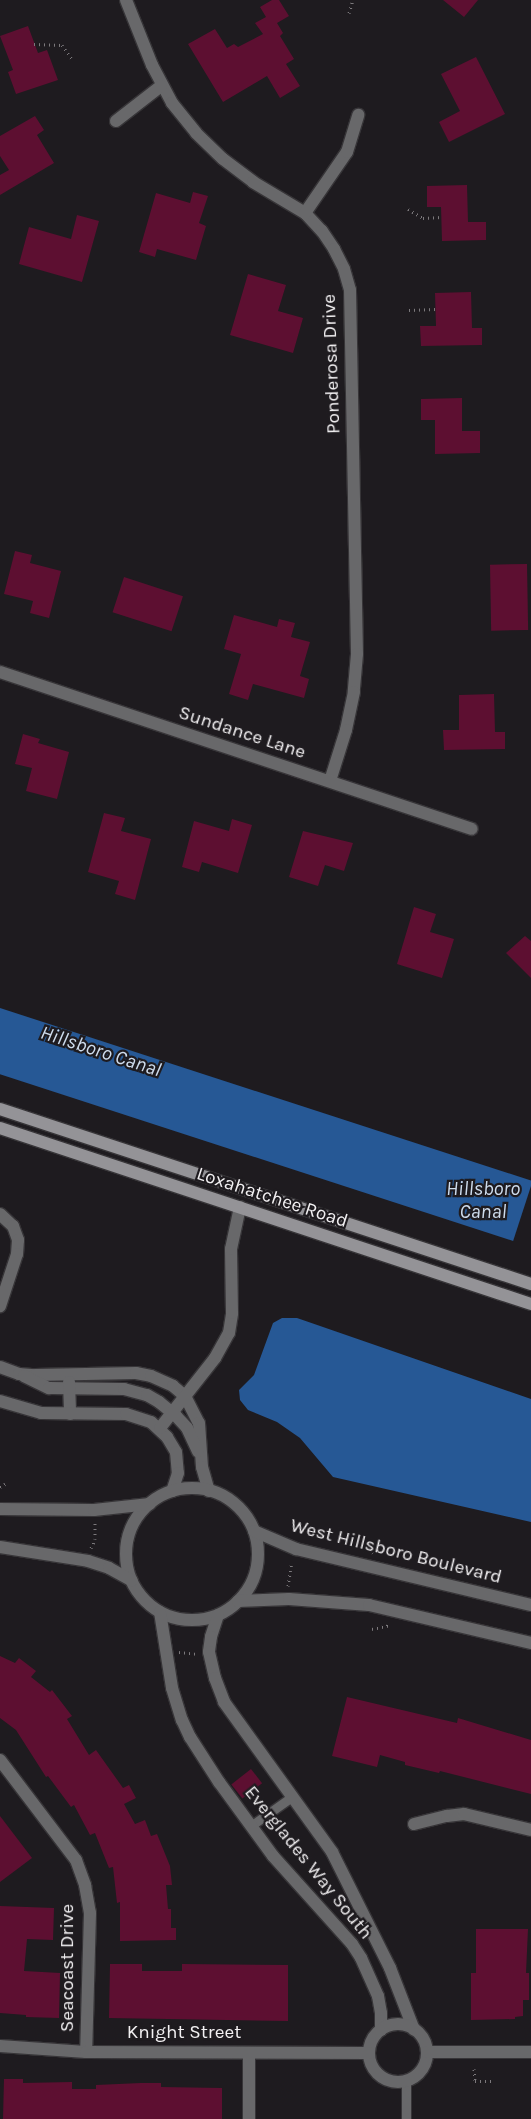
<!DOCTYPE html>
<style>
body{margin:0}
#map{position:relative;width:531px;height:2119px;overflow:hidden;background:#1e1b1f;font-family:Karla,sans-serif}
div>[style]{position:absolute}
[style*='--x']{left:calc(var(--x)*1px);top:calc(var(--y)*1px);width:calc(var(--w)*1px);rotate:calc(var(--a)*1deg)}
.water>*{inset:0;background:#265895;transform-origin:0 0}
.building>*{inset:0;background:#5d0f31;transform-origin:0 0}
.path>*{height:3px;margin-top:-1.5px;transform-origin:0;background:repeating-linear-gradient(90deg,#7c797c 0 1px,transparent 0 5px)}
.roads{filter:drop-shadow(1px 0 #373538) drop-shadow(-1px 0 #373538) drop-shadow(0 1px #373538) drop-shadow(0 -1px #373538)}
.service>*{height:9px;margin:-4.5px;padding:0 4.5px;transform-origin:4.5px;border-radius:4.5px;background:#68686a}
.minor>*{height:12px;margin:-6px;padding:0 6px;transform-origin:6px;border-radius:6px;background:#68686a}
.minor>.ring{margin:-6px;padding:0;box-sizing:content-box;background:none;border:12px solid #68686a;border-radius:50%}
.secondary>*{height:12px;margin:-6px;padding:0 6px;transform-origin:6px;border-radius:6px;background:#949397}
span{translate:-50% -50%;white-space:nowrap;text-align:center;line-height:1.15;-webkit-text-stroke:4.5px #1e1b1f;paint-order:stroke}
.street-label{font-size:19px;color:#f2f0f2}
.water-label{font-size:20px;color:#cedced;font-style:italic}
</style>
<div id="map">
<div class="water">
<i style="left:0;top:1008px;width:560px;height:63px;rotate:18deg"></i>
<i style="clip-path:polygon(282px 1318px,297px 1318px,531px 1399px,531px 1522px,333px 1477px,300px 1438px,277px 1422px,248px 1410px,240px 1400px,239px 1390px,254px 1375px,273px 1323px)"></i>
</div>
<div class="building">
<i style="clip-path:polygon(272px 0,279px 0,289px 16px,277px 23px,283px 33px,280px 36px,294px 59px,286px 64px,300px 86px,280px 98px,267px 76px,223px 102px,188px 44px,215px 29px,227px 48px,234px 44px,238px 47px,263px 34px,255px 23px,266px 17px,260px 7px)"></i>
<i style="clip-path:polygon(443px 0,478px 0,464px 17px)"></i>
<i style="clip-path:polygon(28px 26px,38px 53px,47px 50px,58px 80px,16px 94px,8px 72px,13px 70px,0 36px)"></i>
<i style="clip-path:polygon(476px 57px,505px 114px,449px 142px,439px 122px,460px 111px,441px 74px)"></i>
<i style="clip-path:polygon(35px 116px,44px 130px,37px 135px,54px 163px,0 195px,0 175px,9px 170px,0 156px,0 136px)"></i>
<i style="clip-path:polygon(467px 185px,468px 222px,486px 222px,486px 240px,442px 241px,441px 207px,427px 207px,427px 186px)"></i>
<i style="clip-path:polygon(193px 192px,208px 196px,199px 223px,206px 226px,196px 260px,157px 249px,155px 257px,139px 252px,156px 193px,190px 203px)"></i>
<i style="clip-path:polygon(77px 215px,99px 221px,82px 282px,19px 264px,29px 227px,71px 239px)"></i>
<i style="clip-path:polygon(248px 274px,286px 285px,278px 311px,303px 318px,293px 353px,230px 335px)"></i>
<i style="clip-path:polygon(471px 292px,472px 328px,482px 328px,482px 345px,421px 346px,420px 326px,436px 326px,435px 293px)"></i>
<i style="clip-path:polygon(462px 398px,462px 431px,480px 431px,480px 453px,435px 454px,435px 420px,421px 420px,421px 399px)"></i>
<i style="clip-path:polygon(15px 551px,32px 555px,30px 563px,61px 571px,49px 618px,30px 613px,33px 601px,4px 594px)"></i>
<i style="left:527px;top:564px;width:66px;height:37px;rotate:89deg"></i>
<i style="left:124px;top:577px;width:62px;height:37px;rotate:18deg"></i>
<i style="clip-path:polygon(234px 615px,277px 627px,279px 619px,295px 623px,291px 637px,310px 642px,300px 676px,309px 679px,304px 698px,253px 684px,248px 700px,229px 694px,241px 654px,224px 649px)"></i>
<i style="clip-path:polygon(494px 694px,495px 732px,505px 732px,505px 749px,444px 750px,443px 730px,459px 730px,459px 695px)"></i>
<i style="clip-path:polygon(23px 734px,40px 739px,38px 743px,69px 752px,57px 799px,26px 791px,32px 768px,15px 764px)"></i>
<i style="clip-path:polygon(104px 813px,125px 818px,121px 831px,151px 839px,135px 900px,115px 894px,119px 881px,88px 872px)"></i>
<i style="clip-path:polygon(232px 819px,252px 825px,238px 873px,202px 862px,199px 872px,182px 867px,194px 821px,229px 831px)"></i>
<i style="clip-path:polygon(303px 831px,353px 843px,344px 871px,325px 865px,318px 886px,289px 877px)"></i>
<i style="clip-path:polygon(414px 907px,436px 914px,430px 932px,454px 939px,442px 978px,397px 964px)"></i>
<i style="clip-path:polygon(525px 936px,531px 941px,531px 978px,506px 953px)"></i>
<i style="clip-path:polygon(0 1656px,15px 1663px,19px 1658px,36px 1671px,31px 1677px,50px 1692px,52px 1690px,72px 1716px,67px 1719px,89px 1755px,96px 1750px,123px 1788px,129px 1785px,136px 1798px,124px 1804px,135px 1824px,145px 1820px,151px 1836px,157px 1834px,170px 1866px,172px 1885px,166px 1885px,168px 1909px,171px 1909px,171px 1928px,176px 1928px,176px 1940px,120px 1941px,120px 1902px,117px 1903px,113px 1867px,109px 1868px,95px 1833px,90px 1835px,74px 1805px,71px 1807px,48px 1776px,46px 1777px,16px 1730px,0 1718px)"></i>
<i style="clip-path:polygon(347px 1697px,457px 1723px,458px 1718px,531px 1740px,531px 1794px,440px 1771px,439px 1773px,405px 1765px,405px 1762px,380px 1755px,377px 1767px,332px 1756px)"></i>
<i style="left:251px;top:1769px;width:18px;height:25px;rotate:52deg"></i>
<i style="clip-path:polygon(0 1816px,32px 1858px,0 1882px)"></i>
<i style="clip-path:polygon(0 1906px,54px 1908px,53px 1940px,27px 1939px,24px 1971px,60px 1973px,59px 2018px,26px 2017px,26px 2015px,0 2013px)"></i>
<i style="clip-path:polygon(476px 1929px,528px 1929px,526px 1973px,529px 1973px,529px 2000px,523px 2000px,523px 2016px,515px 2017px,515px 2019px,471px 2020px,471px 1973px,476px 1973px)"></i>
<i style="clip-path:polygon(110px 1964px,142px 1964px,142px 1971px,182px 1971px,182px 1964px,288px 1965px,288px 2021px,109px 2018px)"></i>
<i style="clip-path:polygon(4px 2079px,23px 2079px,23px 2083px,72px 2082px,72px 2089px,96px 2089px,96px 2085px,141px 2083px,161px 2083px,161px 2087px,222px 2088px,222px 2119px,3px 2119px)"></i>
</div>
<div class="path">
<i style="--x:349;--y:13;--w:14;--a:-73"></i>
<i style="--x:34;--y:44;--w:28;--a:2"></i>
<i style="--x:62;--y:45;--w:16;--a:55"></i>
<i style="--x:408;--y:209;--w:17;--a:31"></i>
<i style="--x:423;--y:218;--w:19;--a:-3"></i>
<i style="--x:409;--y:310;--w:27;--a:-2"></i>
<i style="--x:0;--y:1487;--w:6;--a:-31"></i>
<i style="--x:367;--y:1544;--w:11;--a:56"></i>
<i style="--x:91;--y:1548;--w:10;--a:-66"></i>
<i style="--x:95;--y:1539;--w:16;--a:-90"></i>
<i style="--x:288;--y:1586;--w:24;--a:-81"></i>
<i style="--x:372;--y:1629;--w:19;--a:-12"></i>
<i style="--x:179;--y:1652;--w:18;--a:6"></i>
<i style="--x:474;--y:2069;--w:12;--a:85"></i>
<i style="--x:475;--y:2081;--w:16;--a:0"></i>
</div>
<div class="roads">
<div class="service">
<i style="--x:252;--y:1825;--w:50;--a:-35.3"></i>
<i style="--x:406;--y:2081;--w:38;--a:90"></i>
</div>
<div class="minor">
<i style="--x:126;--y:0;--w:70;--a:68.2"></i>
<i style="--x:152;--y:65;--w:43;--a:62.2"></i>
<i style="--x:172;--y:103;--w:38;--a:51"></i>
<i style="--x:196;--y:133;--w:37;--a:44"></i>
<i style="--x:223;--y:159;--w:38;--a:37"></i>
<i style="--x:253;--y:182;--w:61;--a:30.8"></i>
<i style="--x:305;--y:213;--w:25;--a:47"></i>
<i style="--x:322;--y:231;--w:22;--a:56"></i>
<i style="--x:334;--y:249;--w:22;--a:63"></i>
<i style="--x:344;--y:269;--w:22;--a:74"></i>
<i style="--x:350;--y:290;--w:364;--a:88.9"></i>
<i style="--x:357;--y:654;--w:38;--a:95"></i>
<i style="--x:354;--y:692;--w:39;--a:102"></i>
<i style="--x:346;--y:730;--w:53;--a:107.4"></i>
<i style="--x:116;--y:121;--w:57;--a:-37.9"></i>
<i style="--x:305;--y:213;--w:74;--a:-55.5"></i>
<i style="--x:347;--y:152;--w:39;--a:-73"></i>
<i style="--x:0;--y:672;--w:497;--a:18.4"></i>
<i style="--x:0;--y:1214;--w:18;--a:43"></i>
<i style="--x:13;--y:1226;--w:15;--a:70"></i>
<i style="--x:18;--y:1240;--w:14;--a:94"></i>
<i style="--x:17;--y:1254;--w:55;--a:108.1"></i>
<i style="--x:0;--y:1367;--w:20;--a:20"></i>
<i style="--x:19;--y:1374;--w:16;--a:4"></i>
<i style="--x:35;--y:1375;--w:101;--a:-1.1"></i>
<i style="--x:136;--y:1373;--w:15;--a:11"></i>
<i style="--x:151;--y:1376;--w:24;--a:24"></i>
<i style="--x:173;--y:1386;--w:16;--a:40"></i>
<i style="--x:185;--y:1396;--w:30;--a:63"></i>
<i style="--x:199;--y:1423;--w:44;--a:86.1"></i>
<i style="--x:202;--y:1467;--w:25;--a:74"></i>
<i style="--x:24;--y:1376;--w:28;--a:26"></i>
<i style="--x:49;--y:1388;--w:75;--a:0.8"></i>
<i style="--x:124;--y:1389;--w:24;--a:15"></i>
<i style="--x:147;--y:1395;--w:14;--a:30"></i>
<i style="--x:159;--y:1402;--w:22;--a:39"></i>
<i style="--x:176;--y:1416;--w:16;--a:47"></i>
<i style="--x:187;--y:1428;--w:26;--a:65"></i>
<i style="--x:69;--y:1382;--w:32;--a:88"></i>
<i style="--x:0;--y:1401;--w:43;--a:16.3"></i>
<i style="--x:41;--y:1413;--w:85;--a:0.7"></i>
<i style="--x:126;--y:1414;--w:26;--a:18"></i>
<i style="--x:151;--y:1422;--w:22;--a:43"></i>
<i style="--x:167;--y:1437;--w:17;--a:59"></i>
<i style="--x:176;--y:1452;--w:21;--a:85"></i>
<i style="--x:178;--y:1473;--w:19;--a:108"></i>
<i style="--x:160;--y:1428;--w:89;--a:-51.8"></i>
<i style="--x:215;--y:1358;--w:29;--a:-61"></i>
<i style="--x:229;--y:1333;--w:20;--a:-81"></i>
<i style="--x:232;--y:1313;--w:64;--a:-90.9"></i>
<i style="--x:231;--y:1249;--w:43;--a:-77.9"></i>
<i class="ring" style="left:126px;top:1488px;width:120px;height:120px"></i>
<i style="--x:0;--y:1509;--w:94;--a:0.6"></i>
<i style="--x:94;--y:1510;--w:56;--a:-6.1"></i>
<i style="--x:254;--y:1531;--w:46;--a:23.2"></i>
<i style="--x:296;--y:1549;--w:242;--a:13.4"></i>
<i style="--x:0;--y:1547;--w:89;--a:9"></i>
<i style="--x:88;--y:1561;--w:22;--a:18"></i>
<i style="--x:109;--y:1568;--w:26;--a:29"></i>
<i style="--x:238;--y:1601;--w:51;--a:-2.2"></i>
<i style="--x:289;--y:1599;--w:80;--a:4.3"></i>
<i style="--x:369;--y:1605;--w:166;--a:13.2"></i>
<i style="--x:160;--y:1612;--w:77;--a:81"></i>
<i style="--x:172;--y:1688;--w:34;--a:73"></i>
<i style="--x:182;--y:1720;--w:19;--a:65"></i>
<i style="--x:190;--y:1737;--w:54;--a:57.2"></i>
<i style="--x:219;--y:1782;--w:92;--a:53.9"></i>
<i style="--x:273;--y:1856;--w:118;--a:48.1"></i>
<i style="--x:352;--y:1944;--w:17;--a:57"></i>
<i style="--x:361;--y:1958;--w:42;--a:65.9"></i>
<i style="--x:378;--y:1996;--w:17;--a:80"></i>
<i style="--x:381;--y:2013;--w:17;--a:90"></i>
<i style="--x:218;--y:1615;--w:23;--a:108"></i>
<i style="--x:211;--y:1637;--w:15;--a:98"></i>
<i style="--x:209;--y:1652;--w:27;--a:77"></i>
<i style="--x:215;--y:1678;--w:26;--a:69"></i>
<i style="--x:224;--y:1702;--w:185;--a:54.2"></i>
<i style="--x:332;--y:1852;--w:130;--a:63.4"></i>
<i style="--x:390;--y:1968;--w:66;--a:68.8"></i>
<i style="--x:0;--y:1760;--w:126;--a:52.8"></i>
<i style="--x:76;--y:1860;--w:27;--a:70"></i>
<i style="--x:85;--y:1885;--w:28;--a:80"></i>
<i style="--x:90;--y:1913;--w:139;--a:91.6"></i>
<i style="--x:414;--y:1824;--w:34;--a:-14"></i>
<i style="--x:447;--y:1816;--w:17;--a:-7"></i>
<i style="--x:464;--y:1814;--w:69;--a:13.4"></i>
<i class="ring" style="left:369px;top:2024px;width:46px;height:46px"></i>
<i style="--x:0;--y:2046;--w:86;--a:4"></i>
<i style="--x:86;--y:2052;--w:283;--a:0.2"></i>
<i style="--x:427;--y:2052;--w:104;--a:0"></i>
<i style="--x:249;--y:2119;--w:66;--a:-90"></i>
</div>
<div class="secondary">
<i style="--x:0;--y:1109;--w:559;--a:18.24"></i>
<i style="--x:0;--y:1128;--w:559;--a:18.34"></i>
</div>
</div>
<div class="street-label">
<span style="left:332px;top:364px;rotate:-92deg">Ponderosa Drive</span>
<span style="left:242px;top:733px;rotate:18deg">Sundance Lane</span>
<span style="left:272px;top:1198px;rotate:18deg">Loxahatchee Road</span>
<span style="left:396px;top:1552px;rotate:14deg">West Hillsboro Boulevard</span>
<span style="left:308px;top:1863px;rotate:51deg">Everglades Way South</span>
<span style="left:68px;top:1968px;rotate:-90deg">Seacoast Drive</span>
<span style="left:184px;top:2033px">Knight Street</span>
</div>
<div class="water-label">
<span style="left:101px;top:1051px;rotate:18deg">Hillsboro Canal</span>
<span style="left:483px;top:1200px">Hillsboro<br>Canal</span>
</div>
</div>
